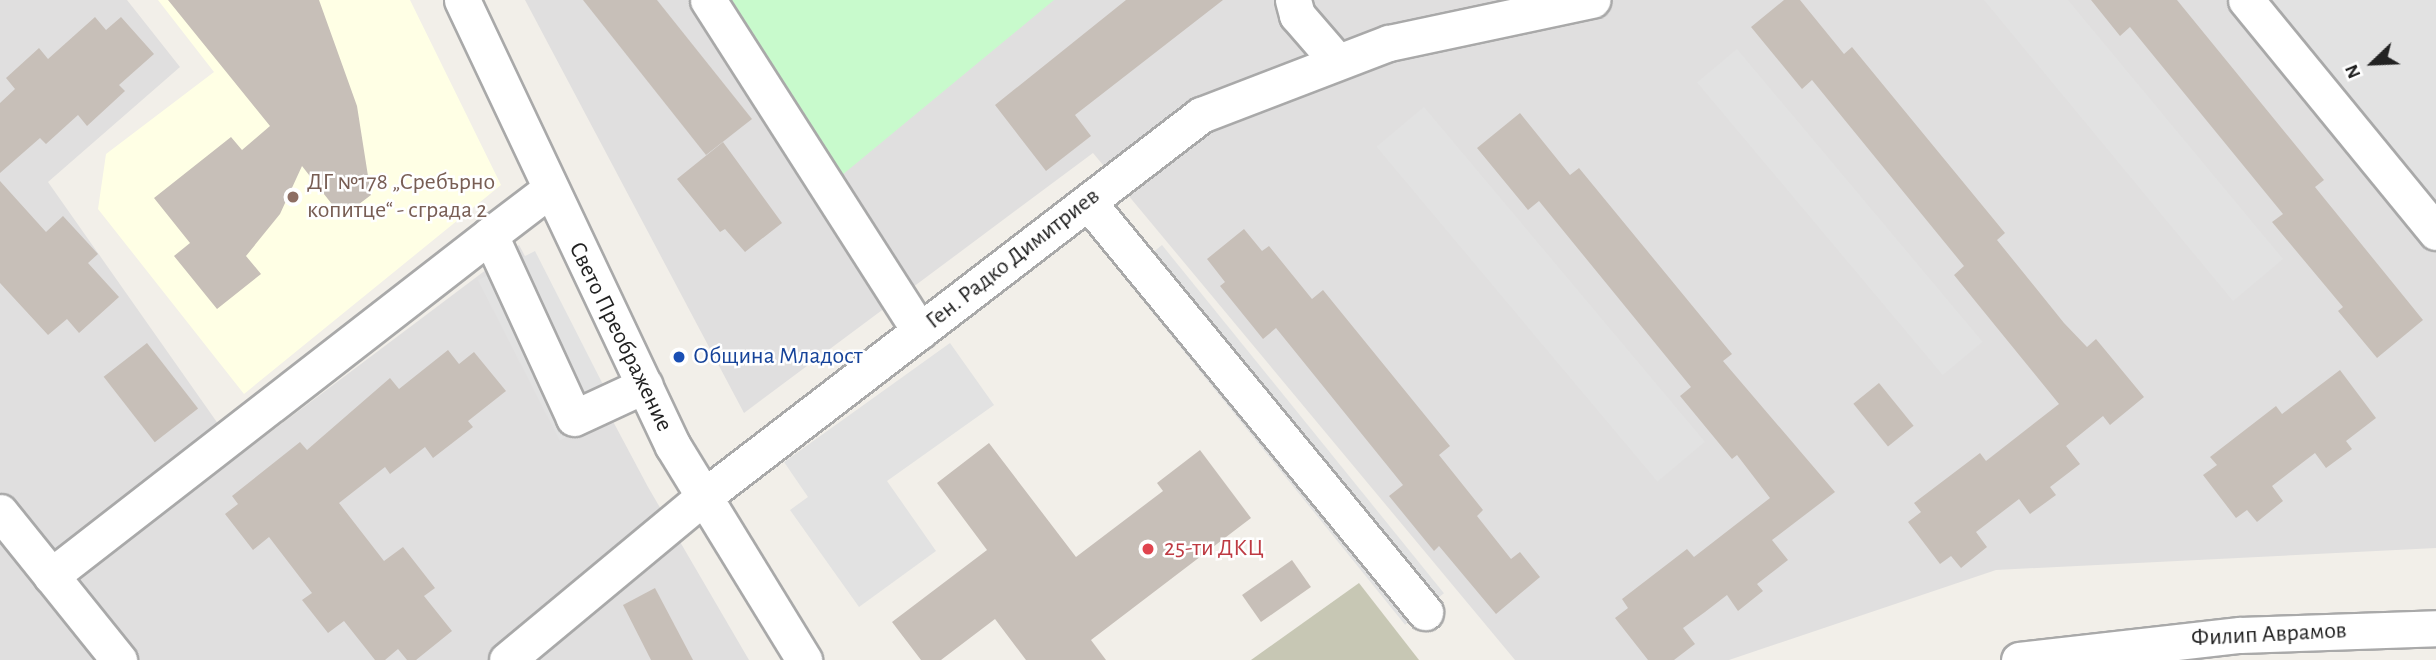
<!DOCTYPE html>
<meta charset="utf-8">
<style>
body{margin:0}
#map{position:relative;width:2436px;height:660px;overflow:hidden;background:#f2efe9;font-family:"Alegreya Sans",sans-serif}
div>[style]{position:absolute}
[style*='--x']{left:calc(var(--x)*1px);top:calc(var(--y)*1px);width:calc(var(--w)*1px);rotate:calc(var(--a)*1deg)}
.residential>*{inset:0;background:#e0dfdf}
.education>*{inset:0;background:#ffffe5}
.construction>*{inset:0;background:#c7c7b4}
.park>*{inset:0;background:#c8facc}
.parking>*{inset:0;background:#e2e2e2;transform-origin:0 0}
.building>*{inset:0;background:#c7bfb8;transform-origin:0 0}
.roads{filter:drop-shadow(2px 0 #a9a9a9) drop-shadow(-2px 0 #a9a9a9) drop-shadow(0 2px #a9a9a9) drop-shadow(0 -2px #a9a9a9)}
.minor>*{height:35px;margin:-17.5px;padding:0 17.5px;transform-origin:17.5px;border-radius:17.5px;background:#fff}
.dots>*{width:19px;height:19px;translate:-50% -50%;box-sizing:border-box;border:4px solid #fff;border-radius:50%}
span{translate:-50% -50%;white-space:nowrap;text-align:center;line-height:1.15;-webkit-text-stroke:5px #fff;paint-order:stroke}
.education-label{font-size:24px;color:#785e54}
.left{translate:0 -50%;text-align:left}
.street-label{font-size:24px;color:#222}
.transit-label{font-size:24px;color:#164399}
.health-label{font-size:24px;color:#be3a42}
.north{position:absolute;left:2338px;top:28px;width:70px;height:70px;-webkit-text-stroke:5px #fff;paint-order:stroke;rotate:247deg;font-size:19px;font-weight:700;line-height:28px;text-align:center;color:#222}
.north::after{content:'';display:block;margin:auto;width:24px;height:32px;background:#222;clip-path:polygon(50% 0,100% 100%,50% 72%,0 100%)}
</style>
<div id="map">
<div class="residential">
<i style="clip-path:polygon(0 0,127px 0,180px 67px,48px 182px,240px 455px,519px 245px,648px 487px,749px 660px,0 660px)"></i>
<i style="clip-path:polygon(525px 0,2436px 0,2436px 548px,1996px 570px,1729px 660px,1515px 660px,1093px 153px,744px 413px)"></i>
</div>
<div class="education">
<i style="clip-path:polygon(158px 0,410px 0,501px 185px,244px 394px,98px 209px,106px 154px,214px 72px)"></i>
</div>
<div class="construction">
<i style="clip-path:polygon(1359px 583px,1419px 660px,1251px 660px)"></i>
</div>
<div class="park">
<i style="clip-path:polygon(708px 0,1054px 0,830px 185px)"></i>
</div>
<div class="parking">
<i style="clip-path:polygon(1984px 0,2068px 0,2283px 259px,2233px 301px)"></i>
<i style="clip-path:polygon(2246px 0,2436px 0,2436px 213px)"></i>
<i style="left:1737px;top:49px;width:382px;height:52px;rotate:50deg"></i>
<i style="left:1424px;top:107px;width:437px;height:62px;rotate:50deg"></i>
<i style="left:1162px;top:245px;width:448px;height:50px;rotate:51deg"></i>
<i style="left:535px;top:251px;width:180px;height:64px;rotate:63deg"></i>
<i style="clip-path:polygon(950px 343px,994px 405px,887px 481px,936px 551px,859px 607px,790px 510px,808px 497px,784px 462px)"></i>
</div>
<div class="building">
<i style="clip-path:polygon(168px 0,319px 0,357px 106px,371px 195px,342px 217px,302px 166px,280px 214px,246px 256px,261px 274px,217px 309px,174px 256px,190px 243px,154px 198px,231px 137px,242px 150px,270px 126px)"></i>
<i style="clip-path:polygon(583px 0,657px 0,752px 119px,706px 155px)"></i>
<i style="clip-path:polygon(1126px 0,1223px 0,1075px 115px,1091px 136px,1046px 171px,995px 105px)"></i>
<i style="clip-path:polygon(1784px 0,1800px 0,1844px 54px,1852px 47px,2005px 233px,1997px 240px,2064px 323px,2087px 347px,2096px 339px,2144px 397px,2110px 425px,2103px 416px,2066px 446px,2080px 464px,2050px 487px,2056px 495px,2030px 514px,2019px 499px,1976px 532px,1987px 547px,1961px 568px,1951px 556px,1940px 564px,1908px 522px,1921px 512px,1914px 503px,1980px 453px,1986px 461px,2059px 404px,1954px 275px,1964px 266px,1812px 80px,1802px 89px,1751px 27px)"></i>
<i style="clip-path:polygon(2091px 0,2177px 0,2324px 180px,2315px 187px,2423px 320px,2377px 358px,2338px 311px,2343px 307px,2272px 222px,2283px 214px,2130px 27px,2120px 36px)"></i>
<i style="clip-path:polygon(95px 17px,106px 30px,121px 17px,154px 54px,119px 85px,125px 91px,87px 126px,78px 115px,46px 144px,40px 138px,0 173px,0 103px,15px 89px,6px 78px,39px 48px,48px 59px)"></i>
<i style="clip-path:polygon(1520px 113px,1570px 175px,1579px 168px,1732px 354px,1723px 361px,1835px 492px,1772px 540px,1788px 560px,1757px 584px,1763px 591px,1738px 611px,1727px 595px,1705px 612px,1683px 628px,1695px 644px,1674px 660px,1648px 660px,1615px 618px,1628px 608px,1622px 599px,1687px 549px,1694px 557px,1770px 498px,1737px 455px,1732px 459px,1680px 396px,1691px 387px,1539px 201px,1528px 210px,1477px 148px)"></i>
<i style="clip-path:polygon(723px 142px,782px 223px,745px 252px,725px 229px,720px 232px,677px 179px)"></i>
<i style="clip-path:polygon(0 181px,46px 232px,63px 216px,98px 254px,88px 263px,119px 297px,79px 333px,67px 319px,48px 335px,0 283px)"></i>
<i style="clip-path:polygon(1244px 229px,1262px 251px,1269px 246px,1312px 299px,1323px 290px,1450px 446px,1439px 455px,1483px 510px,1477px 516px,1511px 559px,1520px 552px,1540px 577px,1496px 614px,1439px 546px,1434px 551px,1389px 496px,1403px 485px,1276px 328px,1263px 339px,1220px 286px,1225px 282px,1207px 259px)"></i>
<i style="left:147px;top:343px;width:83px;height:55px;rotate:52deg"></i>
<i style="clip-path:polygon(448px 350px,459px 364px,474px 352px,506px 391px,468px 421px,473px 427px,433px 458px,425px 447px,390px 474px,385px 467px,339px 503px,384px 561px,403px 547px,435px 588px,424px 596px,452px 631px,416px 660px,407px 660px,398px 649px,385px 660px,375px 660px,344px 621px,328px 633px,302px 600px,312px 593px,269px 537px,253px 550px,225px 514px,238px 504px,232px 496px,300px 442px,307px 450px,390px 378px,399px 389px)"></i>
<i style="clip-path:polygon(2340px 370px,2376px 418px,2346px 441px,2352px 449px,2326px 468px,2315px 453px,2272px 486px,2283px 501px,2257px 522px,2247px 510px,2236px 518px,2203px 475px,2217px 465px,2210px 457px,2276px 406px,2282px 414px)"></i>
<i style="left:1879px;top:383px;width:55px;height:33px;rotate:51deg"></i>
<i style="clip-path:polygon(989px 443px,1076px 557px,1163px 491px,1157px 483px,1200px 450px,1251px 518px,1091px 640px,1106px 660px,1026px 660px,995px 619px,941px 660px,921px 660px,892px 622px,987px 550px,937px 483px)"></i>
<i style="left:1292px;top:560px;width:33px;height:61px;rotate:55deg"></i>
<i style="clip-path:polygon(655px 588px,693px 660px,651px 660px,623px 605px)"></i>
</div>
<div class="roads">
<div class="minor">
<i style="--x:462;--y:0;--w:493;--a:64.7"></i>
<i style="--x:673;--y:446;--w:251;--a:58.5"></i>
<i style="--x:708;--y:0;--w:393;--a:57.4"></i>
<i style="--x:1293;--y:0;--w:16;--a:75"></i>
<i style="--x:1297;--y:15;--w:60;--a:49.1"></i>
<i style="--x:2246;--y:0;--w:300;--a:50.7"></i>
<i style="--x:1088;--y:202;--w:531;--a:50.58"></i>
<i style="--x:490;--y:235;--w:74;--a:-37.3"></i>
<i style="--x:0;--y:512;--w:190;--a:51.2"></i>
<i style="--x:51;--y:576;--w:556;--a:-37.84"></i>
<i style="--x:490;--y:235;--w:201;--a:65.3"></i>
<i style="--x:574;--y:418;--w:78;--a:-24.9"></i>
<i style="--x:507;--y:660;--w:254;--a:-39.7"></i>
<i style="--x:702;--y:498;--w:629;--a:-37.51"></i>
<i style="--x:1201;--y:115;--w:201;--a:-21"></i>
<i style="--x:1389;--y:43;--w:208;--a:-12"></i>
<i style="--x:2019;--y:660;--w:222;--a:-6.5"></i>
<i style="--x:2240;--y:635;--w:196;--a:-2"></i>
</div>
</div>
<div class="dots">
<i style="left:293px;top:197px;background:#8d6e63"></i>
<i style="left:679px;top:357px;background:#1a4fb4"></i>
<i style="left:1148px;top:549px;background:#e0444e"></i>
</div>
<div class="education-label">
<span class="left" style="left:307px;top:197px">ДГ №178 „Сребърно<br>копитце“ - сграда 2</span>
</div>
<div class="street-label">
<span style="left:1013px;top:259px;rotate:-38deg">Ген. Радко Димитриев</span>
<span style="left:620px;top:337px;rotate:64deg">Свето Преображение</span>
<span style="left:2269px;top:635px;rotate:-3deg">Филип Аврамов</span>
</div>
<div class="transit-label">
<span class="left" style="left:693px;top:357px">Община Младост</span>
</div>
<div class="health-label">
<span class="left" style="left:1164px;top:549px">25-ти ДКЦ</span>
</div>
<div class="north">N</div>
</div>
